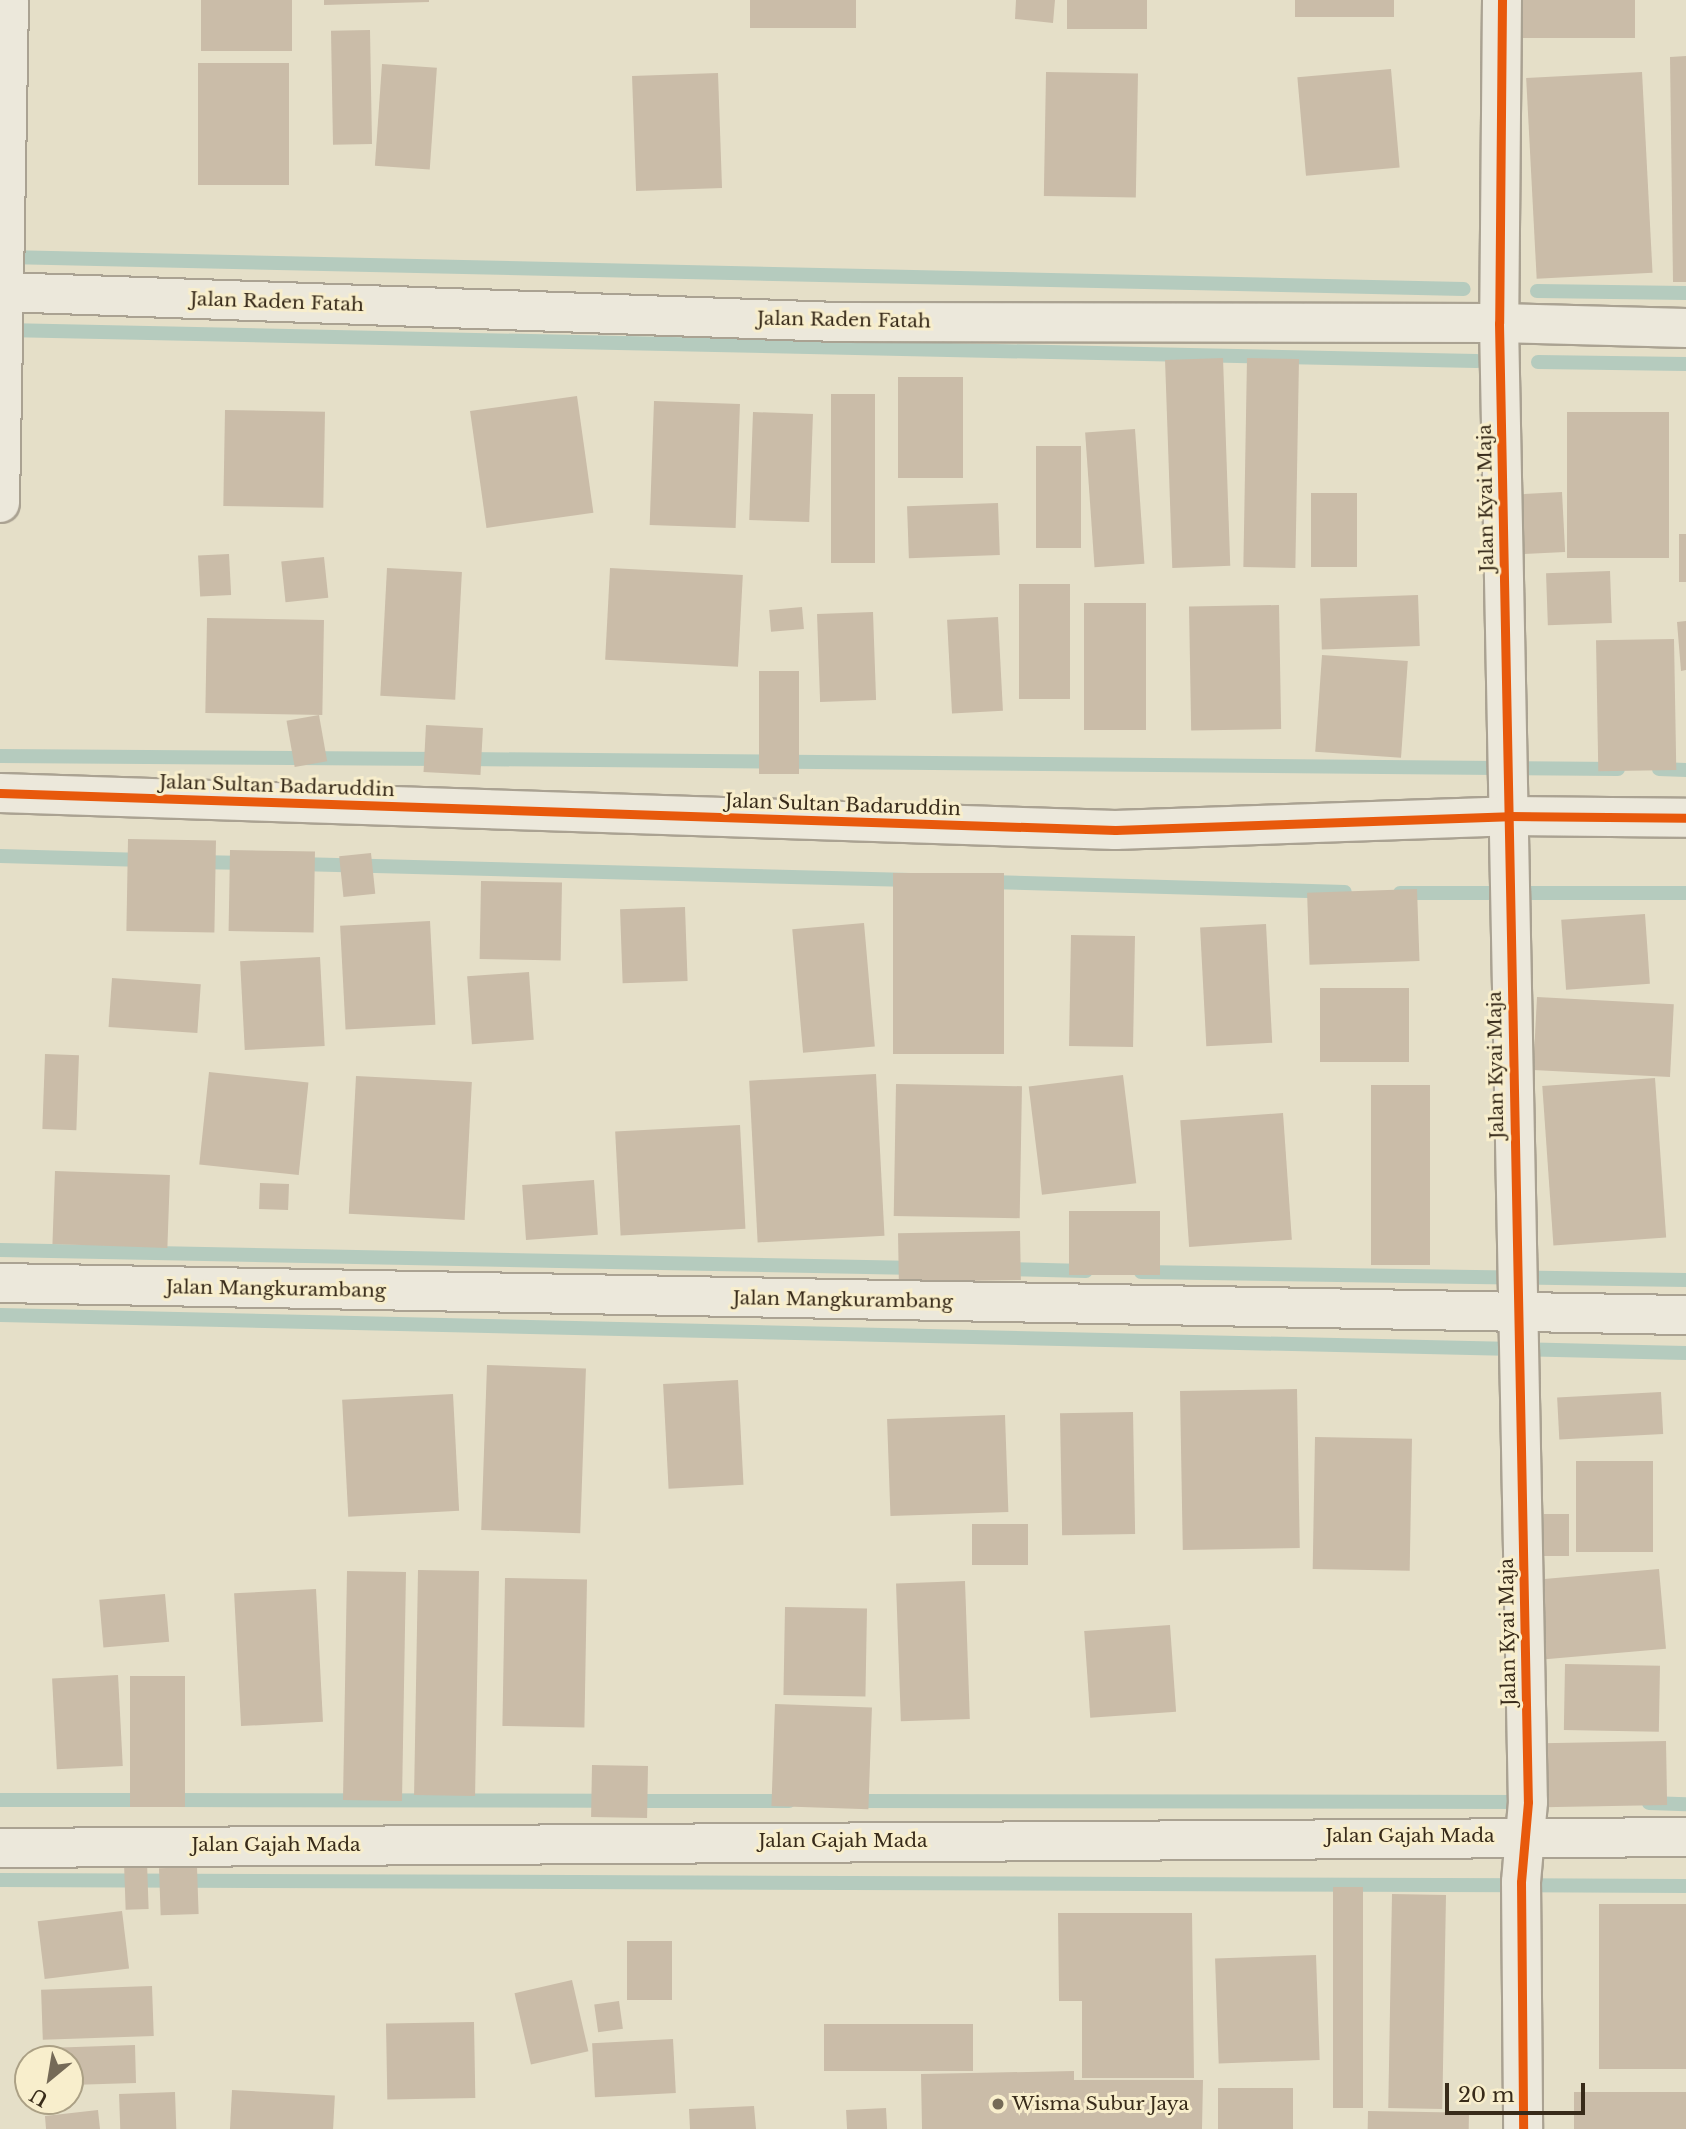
<!DOCTYPE html>
<style>
body{margin:0}
#map{position:relative;width:1686px;height:2129px;overflow:hidden;background:#e5dfc8;font-family:"Libre Baskerville",serif}
div>[style]{position:absolute}
[style*='--x']{left:calc(var(--x)*1px);top:calc(var(--y)*1px);width:calc(var(--w)*1px);rotate:calc(var(--a)*1deg)}
.stream>*{height:14px;margin:-7px;padding:0 7px;transform-origin:7px;border-radius:7px;background:#b5cbbe}
.building>*{inset:0;background:#cabca8;transform-origin:0 0}
.roads{filter:drop-shadow(2px 0 #aaa292) drop-shadow(-2px 0 #aaa292) drop-shadow(0 2px #aaa292) drop-shadow(0 -2px #aaa292)}
.minor>*{height:38px;margin:-19px;padding:0 19px;transform-origin:19px;border-radius:19px;background:#ece8db}
.cycleway>*{height:9px;margin:-4.5px;padding:0 4.5px;transform-origin:4.5px;border-radius:4.5px;background:#e8590c}
.dots>*{width:19px;height:19px;translate:-50% -50%;box-sizing:border-box;border:4px solid #f8eecc;border-radius:50%}
span{translate:-50% -50%;white-space:nowrap;text-align:center;line-height:1.15;-webkit-text-stroke:6px #f8eecc;paint-order:stroke}
.street-label{font-size:19px;color:#382b1a}
.poi-label{font-size:19px;color:#382b1a}
.left{translate:0 -50%;text-align:left}
.north{position:absolute;left:14px;top:2045px;width:70px;height:70px;box-sizing:border-box;background:#f8eecc;border:2px solid #aba085;border-radius:50%;rotate:210deg;font-size:19px;font-weight:700;line-height:28px;text-align:center;color:#382b1a}
.north::after{content:'';display:block;margin:auto;width:24px;height:32px;background:#756a57;clip-path:polygon(50% 0,100% 100%,50% 72%,0 100%)}
.scale{position:absolute;left:1445px;top:2083px;width:140px;height:32px;box-sizing:border-box;border:4px solid #382b1a;border-top:0;padding-left:9px;font-size:21px;line-height:24px;white-space:nowrap;color:#382b1a;-webkit-text-stroke:5px #f8eecc;paint-order:stroke}
</style>
<div id="map">
<div class="stream">
<i style="--x:6;--y:257;--w:1458;--a:1.26"></i>
<i style="--x:1537;--y:291;--w:149;--a:0.8"></i>
<i style="--x:5;--y:330;--w:1472;--a:1.21"></i>
<i style="--x:1538;--y:362;--w:148;--a:0.8"></i>
<i style="--x:0;--y:756;--w:442;--a:0.4"></i>
<i style="--x:466;--y:759;--w:1152;--a:0.5"></i>
<i style="--x:1659;--y:769;--w:27;--a:2"></i>
<i style="--x:0;--y:856;--w:145;--a:1.6"></i>
<i style="--x:197;--y:862;--w:50;--a:1.1"></i>
<i style="--x:298;--y:864;--w:613;--a:1.5"></i>
<i style="--x:988;--y:882;--w:357;--a:1.6"></i>
<i style="--x:1400;--y:893;--w:286;--a:0"></i>
<i style="--x:0;--y:1250;--w:918;--a:1.12"></i>
<i style="--x:1001;--y:1269;--w:85;--a:1.3"></i>
<i style="--x:1141;--y:1272;--w:545;--a:0.84"></i>
<i style="--x:0;--y:1315;--w:1686;--a:1.29"></i>
<i style="--x:0;--y:1800;--w:148;--a:0"></i>
<i style="--x:168;--y:1800;--w:442;--a:0.1"></i>
<i style="--x:630;--y:1801;--w:159;--a:0"></i>
<i style="--x:851;--y:1801;--w:676;--a:0.08"></i>
<i style="--x:1649;--y:1803;--w:37;--a:2"></i>
<i style="--x:0;--y:1880;--w:1686;--a:0.2"></i>
</div>
<div class="building">
<i style="left:201px;top:0;width:91px;height:51px"></i>
<i style="clip-path:polygon(324px 0,429px 0,429px 2px,324px 5px)"></i>
<i style="left:750px;top:0;width:106px;height:28px"></i>
<i style="clip-path:polygon(1016px 0,1055px 0,1053px 23px,1015px 19px)"></i>
<i style="left:1067px;top:0;width:80px;height:29px"></i>
<i style="left:1295px;top:0;width:99px;height:17px"></i>
<i style="left:1510px;top:0;width:125px;height:38px"></i>
<i style="left:370px;top:30px;width:114px;height:39px;rotate:89deg"></i>
<i style="clip-path:polygon(1686px 56px,1686px 282px,1673px 282px,1670px 57px)"></i>
<i style="left:198px;top:63px;width:91px;height:122px"></i>
<i style="left:382px;top:64px;width:55px;height:102px;rotate:4deg"></i>
<i style="left:1391px;top:69px;width:99px;height:94px;rotate:85deg"></i>
<i style="left:1046px;top:72px;width:92px;height:124px;rotate:1deg"></i>
<i style="left:1642px;top:72px;width:201px;height:116px;rotate:87deg"></i>
<i style="left:718px;top:73px;width:115px;height:86px;rotate:88deg"></i>
<i style="left:1223px;top:358px;width:208px;height:58px;rotate:88deg"></i>
<i style="left:1247px;top:358px;width:52px;height:209px;rotate:1deg"></i>
<i style="left:898px;top:377px;width:65px;height:101px"></i>
<i style="left:831px;top:394px;width:44px;height:169px"></i>
<i style="left:577px;top:396px;width:118px;height:108px;rotate:82deg"></i>
<i style="left:654px;top:401px;width:86px;height:124px;rotate:2deg"></i>
<i style="left:225px;top:410px;width:100px;height:96px;rotate:1deg"></i>
<i style="left:753px;top:412px;width:60px;height:108px;rotate:2deg"></i>
<i style="left:1567px;top:412px;width:102px;height:146px"></i>
<i style="left:1135px;top:429px;width:135px;height:50px;rotate:86deg"></i>
<i style="left:1036px;top:446px;width:45px;height:102px"></i>
<i style="left:1562px;top:492px;width:60px;height:55px;rotate:87deg"></i>
<i style="left:1311px;top:493px;width:46px;height:74px"></i>
<i style="left:998px;top:503px;width:52px;height:91px;rotate:88deg"></i>
<i style="left:1679px;top:534px;width:7px;height:48px"></i>
<i style="left:229px;top:554px;width:41px;height:31px;rotate:87deg"></i>
<i style="left:324px;top:557px;width:41px;height:43px;rotate:84deg"></i>
<i style="left:387px;top:568px;width:75px;height:128px;rotate:3deg"></i>
<i style="left:610px;top:568px;width:133px;height:92px;rotate:3deg"></i>
<i style="left:1610px;top:571px;width:52px;height:64px;rotate:88deg"></i>
<i style="left:1019px;top:584px;width:51px;height:115px"></i>
<i style="left:1418px;top:595px;width:51px;height:98px;rotate:88deg"></i>
<i style="left:1084px;top:603px;width:62px;height:127px"></i>
<i style="left:1279px;top:605px;width:124px;height:90px;rotate:89deg"></i>
<i style="left:802px;top:607px;width:22px;height:33px;rotate:85deg"></i>
<i style="left:873px;top:612px;width:88px;height:56px;rotate:88deg"></i>
<i style="left:998px;top:617px;width:94px;height:51px;rotate:87deg"></i>
<i style="left:207px;top:618px;width:117px;height:95px;rotate:1deg"></i>
<i style="clip-path:polygon(1686px 621px,1686px 670px,1681px 671px,1677px 622px)"></i>
<i style="left:1674px;top:639px;width:131px;height:78px;rotate:89deg"></i>
<i style="left:1322px;top:655px;width:86px;height:97px;rotate:4deg"></i>
<i style="left:759px;top:671px;width:40px;height:103px"></i>
<i style="left:319px;top:715px;width:47px;height:33px;rotate:80deg"></i>
<i style="left:426px;top:725px;width:57px;height:47px;rotate:3deg"></i>
<i style="left:128px;top:839px;width:88px;height:92px;rotate:1deg"></i>
<i style="left:230px;top:850px;width:85px;height:81px;rotate:1deg"></i>
<i style="left:371px;top:853px;width:41px;height:32px;rotate:84deg"></i>
<i style="left:893px;top:873px;width:111px;height:181px"></i>
<i style="left:481px;top:881px;width:81px;height:78px;rotate:1deg"></i>
<i style="left:1417px;top:889px;width:72px;height:110px;rotate:88deg"></i>
<i style="left:685px;top:907px;width:74px;height:65px;rotate:88deg"></i>
<i style="left:1645px;top:914px;width:70px;height:84px;rotate:86deg"></i>
<i style="left:430px;top:921px;width:104px;height:90px;rotate:87deg"></i>
<i style="left:864px;top:923px;width:124px;height:72px;rotate:85deg"></i>
<i style="left:1266px;top:924px;width:119px;height:66px;rotate:87deg"></i>
<i style="left:1071px;top:935px;width:64px;height:111px;rotate:1deg"></i>
<i style="left:320px;top:957px;width:89px;height:80px;rotate:87deg"></i>
<i style="left:529px;top:972px;width:68px;height:62px;rotate:86deg"></i>
<i style="left:112px;top:978px;width:89px;height:49px;rotate:4deg"></i>
<i style="left:1320px;top:988px;width:89px;height:74px"></i>
<i style="left:1537px;top:997px;width:137px;height:73px;rotate:3deg"></i>
<i style="left:45px;top:1054px;width:34px;height:75px;rotate:2deg"></i>
<i style="left:209px;top:1072px;width:100px;height:93px;rotate:6deg"></i>
<i style="left:876px;top:1074px;width:162px;height:127px;rotate:87deg"></i>
<i style="left:1123px;top:1075px;width:109px;height:95px;rotate:83deg"></i>
<i style="left:356px;top:1076px;width:116px;height:138px;rotate:3deg"></i>
<i style="left:1655px;top:1078px;width:160px;height:113px;rotate:86deg"></i>
<i style="left:896px;top:1084px;width:126px;height:132px;rotate:1deg"></i>
<i style="left:1371px;top:1085px;width:59px;height:180px"></i>
<i style="left:1283px;top:1113px;width:127px;height:103px;rotate:86deg"></i>
<i style="left:740px;top:1125px;width:104px;height:125px;rotate:87deg"></i>
<i style="left:55px;top:1171px;width:115px;height:73px;rotate:2deg"></i>
<i style="left:594px;top:1180px;width:55px;height:72px;rotate:86deg"></i>
<i style="left:260px;top:1183px;width:29px;height:26px;rotate:2deg"></i>
<i style="left:1160px;top:1211px;width:64px;height:91px;rotate:90deg"></i>
<i style="left:1020px;top:1231px;width:49px;height:122px;rotate:89deg"></i>
<i style="left:487px;top:1365px;width:99px;height:165px;rotate:2deg"></i>
<i style="left:738px;top:1380px;width:105px;height:75px;rotate:87deg"></i>
<i style="left:1297px;top:1389px;width:159px;height:117px;rotate:89deg"></i>
<i style="left:1661px;top:1392px;width:42px;height:104px;rotate:87deg"></i>
<i style="left:453px;top:1394px;width:117px;height:111px;rotate:87deg"></i>
<i style="left:1133px;top:1412px;width:122px;height:73px;rotate:89deg"></i>
<i style="left:1005px;top:1415px;width:97px;height:118px;rotate:88deg"></i>
<i style="left:1315px;top:1437px;width:97px;height:132px;rotate:1deg"></i>
<i style="left:1576px;top:1461px;width:77px;height:91px"></i>
<i style="left:1544px;top:1514px;width:25px;height:42px"></i>
<i style="left:972px;top:1524px;width:56px;height:41px"></i>
<i style="left:1659px;top:1569px;width:80px;height:121px;rotate:85deg"></i>
<i style="left:418px;top:1570px;width:61px;height:225px;rotate:1deg"></i>
<i style="left:347px;top:1571px;width:59px;height:229px;rotate:1deg"></i>
<i style="left:505px;top:1578px;width:82px;height:148px;rotate:1deg"></i>
<i style="left:965px;top:1581px;width:138px;height:69px;rotate:88deg"></i>
<i style="left:316px;top:1589px;width:133px;height:82px;rotate:87deg"></i>
<i style="left:165px;top:1594px;width:48px;height:66px;rotate:85deg"></i>
<i style="left:785px;top:1607px;width:82px;height:88px;rotate:1deg"></i>
<i style="left:1170px;top:1625px;width:87px;height:86px;rotate:86deg"></i>
<i style="left:1565px;top:1664px;width:95px;height:66px;rotate:1deg"></i>
<i style="left:118px;top:1675px;width:91px;height:66px;rotate:87deg"></i>
<i style="left:130px;top:1676px;width:55px;height:131px"></i>
<i style="left:775px;top:1704px;width:97px;height:102px;rotate:2deg"></i>
<i style="left:1666px;top:1741px;width:64px;height:124px;rotate:89deg"></i>
<i style="left:592px;top:1765px;width:56px;height:52px;rotate:1deg"></i>
<i style="left:147px;top:1862px;width:47px;height:23px;rotate:88deg"></i>
<i style="left:197px;top:1867px;width:47px;height:38px;rotate:88deg"></i>
<i style="left:1333px;top:1887px;width:30px;height:221px"></i>
<i style="left:1392px;top:1894px;width:54px;height:214px;rotate:1deg"></i>
<i style="left:1686px;top:1904px;width:165px;height:87px;rotate:90deg"></i>
<i style="left:122px;top:1911px;width:58px;height:85px;rotate:83deg"></i>
<i style="clip-path:polygon(1058px 1913px,1192px 1913px,1194px 2078px,1082px 2078px,1082px 2001px,1059px 2001px)"></i>
<i style="left:627px;top:1941px;width:45px;height:59px"></i>
<i style="left:1316px;top:1955px;width:105px;height:101px;rotate:88deg"></i>
<i style="left:572px;top:1980px;width:73px;height:59px;rotate:77deg"></i>
<i style="left:152px;top:1986px;width:50px;height:111px;rotate:88deg"></i>
<i style="left:619px;top:2001px;width:28px;height:25px;rotate:82deg"></i>
<i style="left:474px;top:2022px;width:76px;height:88px;rotate:89deg"></i>
<i style="left:824px;top:2024px;width:149px;height:47px"></i>
<i style="left:673px;top:2039px;width:54px;height:81px;rotate:87deg"></i>
<i style="clip-path:polygon(135px 2045px,136px 2083px,70px 2085px,70px 2059px,47px 2059px,46px 2048px)"></i>
<i style="clip-path:polygon(1074px 2071px,1074px 2080px,1203px 2080px,1202px 2129px,922px 2129px,921px 2074px)"></i>
<i style="left:1218px;top:2088px;width:75px;height:41px"></i>
<i style="left:232px;top:2090px;width:103px;height:39px;rotate:3deg"></i>
<i style="left:175px;top:2092px;width:37px;height:56px;rotate:88deg"></i>
<i style="left:1686px;top:2092px;width:37px;height:112px;rotate:90deg"></i>
<i style="clip-path:polygon(754px 2106px,756px 2129px,690px 2129px,689px 2109px)"></i>
<i style="left:886px;top:2108px;width:21px;height:40px;rotate:87deg"></i>
<i style="clip-path:polygon(98px 2110px,100px 2129px,46px 2129px,45px 2116px)"></i>
<i style="left:1368px;top:2111px;width:101px;height:18px;rotate:1deg"></i>
</div>
<div class="roads">
<div class="minor">
<i style="--x:1502;--y:0;--w:323;--a:90.5"></i>
<i style="--x:1499;--y:323;--w:1479;--a:88.88"></i>
<i style="--x:1528;--y:1802;--w:80;--a:95"></i>
<i style="--x:1521;--y:1882;--w:247;--a:89.5"></i>
<i style="--x:3;--y:292;--w:836;--a:2.06"></i>
<i style="--x:838;--y:322;--w:661;--a:0.09"></i>
<i style="--x:1499;--y:323;--w:187;--a:1.5"></i>
<i style="--x:0;--y:503;--w:503;--a:-88.97"></i>
<i style="--x:0;--y:793;--w:1116;--a:1.9"></i>
<i style="--x:1115;--y:830;--w:394;--a:-2"></i>
<i style="--x:1509;--y:816;--w:177;--a:0.6"></i>
<i style="--x:0;--y:1283;--w:1686;--a:1.09"></i>
<i style="--x:0;--y:1848;--w:1686;--a:-0.37"></i>
</div>
</div>
<div class="cycleway">
<i style="--x:1502;--y:0;--w:323;--a:90.5"></i>
<i style="--x:1499;--y:323;--w:1479;--a:88.88"></i>
<i style="--x:1528;--y:1802;--w:80;--a:95"></i>
<i style="--x:1521;--y:1882;--w:247;--a:89.5"></i>
<i style="--x:0;--y:793;--w:1116;--a:1.9"></i>
<i style="--x:1115;--y:830;--w:394;--a:-2"></i>
<i style="--x:1509;--y:816;--w:177;--a:0.6"></i>
</div>
<div class="dots">
<i style="left:998px;top:2104px;background:#756a57"></i>
</div>
<div class="street-label">
<span style="left:277px;top:302px;rotate:2deg">Jalan Raden Fatah</span>
<span style="left:844px;top:320px;rotate:1deg">Jalan Raden Fatah</span>
<span style="left:1486px;top:498px;rotate:-91deg">Jalan Kyai Maja</span>
<span style="left:277px;top:786px;rotate:2deg">Jalan Sultan Badaruddin</span>
<span style="left:843px;top:805px;rotate:2deg">Jalan Sultan Badaruddin</span>
<span style="left:1496px;top:1065px;rotate:-91deg">Jalan Kyai Maja</span>
<span style="left:276px;top:1289px;rotate:1deg">Jalan Mangkurambang</span>
<span style="left:843px;top:1300px;rotate:1deg">Jalan Mangkurambang</span>
<span style="left:1508px;top:1632px;rotate:-91deg">Jalan Kyai Maja</span>
<span style="left:1410px;top:1836px">Jalan Gajah Mada</span>
<span style="left:843px;top:1841px">Jalan Gajah Mada</span>
<span style="left:276px;top:1845px">Jalan Gajah Mada</span>
</div>
<div class="poi-label">
<span class="left" style="left:1012px;top:2104px">Wisma Subur Jaya</span>
</div>
<div class="north">U</div>
<div class="scale">20 m</div>
</div>
